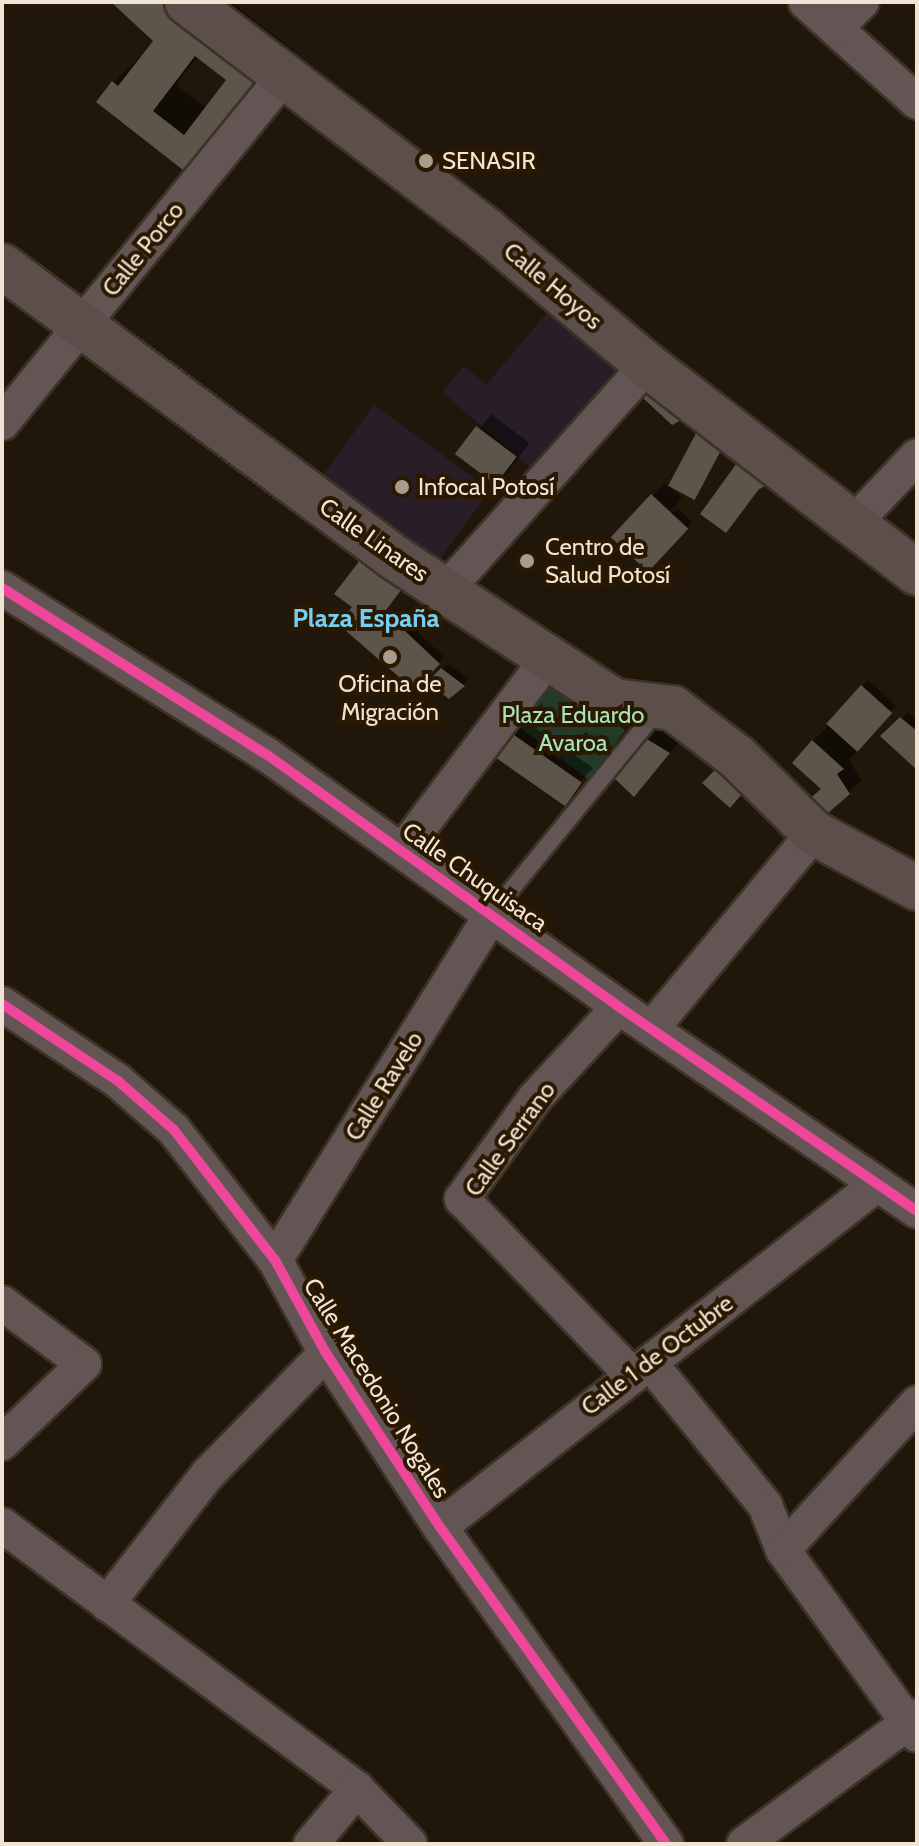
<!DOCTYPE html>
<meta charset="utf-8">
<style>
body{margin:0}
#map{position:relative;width:919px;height:1846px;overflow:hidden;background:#20170a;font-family:Cabin,sans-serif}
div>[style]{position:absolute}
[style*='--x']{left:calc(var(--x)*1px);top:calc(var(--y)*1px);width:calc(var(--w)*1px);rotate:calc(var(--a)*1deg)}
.education>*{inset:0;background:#291e27;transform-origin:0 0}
.green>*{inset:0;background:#233a29;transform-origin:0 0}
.shadow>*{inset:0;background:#0007;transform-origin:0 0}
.building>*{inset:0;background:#5e554a;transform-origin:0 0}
.roads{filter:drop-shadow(2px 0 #3c3328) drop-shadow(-2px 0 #3c3328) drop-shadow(0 2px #3c3328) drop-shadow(0 -2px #3c3328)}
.service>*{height:16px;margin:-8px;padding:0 8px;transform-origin:8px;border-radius:8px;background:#625554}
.minor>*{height:34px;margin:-17px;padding:0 17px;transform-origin:17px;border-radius:17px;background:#625554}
.secondary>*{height:44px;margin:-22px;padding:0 22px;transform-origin:22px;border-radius:22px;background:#5c4e4a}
.cycleway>*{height:10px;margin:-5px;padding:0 5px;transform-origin:5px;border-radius:5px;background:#ed469a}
.dots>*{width:22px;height:22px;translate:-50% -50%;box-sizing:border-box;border:4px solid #2a1800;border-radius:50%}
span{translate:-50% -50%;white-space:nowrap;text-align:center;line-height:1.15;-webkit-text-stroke:8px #2a1800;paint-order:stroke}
.poi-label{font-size:24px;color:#f1e4d5}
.left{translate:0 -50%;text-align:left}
.street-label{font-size:24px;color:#f1e4d5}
.park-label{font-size:24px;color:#a7e3bb}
.neighbourhood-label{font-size:26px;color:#75cff3;font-weight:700}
.frame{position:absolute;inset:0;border:4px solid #f1e4d5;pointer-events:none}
</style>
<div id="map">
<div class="education">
<i style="clip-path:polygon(557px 301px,626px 359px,532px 469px,442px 392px,464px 366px,486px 385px)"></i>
<i style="left:374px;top:405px;width:144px;height:99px;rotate:36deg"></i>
</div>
<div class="green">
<i style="left:554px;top:677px;width:89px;height:61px;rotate:37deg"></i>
</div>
<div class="shadow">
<i style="clip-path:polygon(evenodd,113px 2px,231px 2px,294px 51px,191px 175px,113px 83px,156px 41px,113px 2px,198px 56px,229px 79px,207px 109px,176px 85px,198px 56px)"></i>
<i style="left:491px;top:414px;width:48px;height:52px;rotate:37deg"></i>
<i style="clip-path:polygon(665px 483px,682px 498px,668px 514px,678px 509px,692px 522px,647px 571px,614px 537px)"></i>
<i style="clip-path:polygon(355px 607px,377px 625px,394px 609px,444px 657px,414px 688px,341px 624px)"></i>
<i style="clip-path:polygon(448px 664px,469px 679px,449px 697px,430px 682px)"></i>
<i style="clip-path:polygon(868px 680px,896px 706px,849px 760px,861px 780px,848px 793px,822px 788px,813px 742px)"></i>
<i style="clip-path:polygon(908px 712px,917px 720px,917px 767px,883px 735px)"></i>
<i style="clip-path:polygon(518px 716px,593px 768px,561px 801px,505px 729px)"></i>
<i style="clip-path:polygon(660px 727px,681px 740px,646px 781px,647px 740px)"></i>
</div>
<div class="building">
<i style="clip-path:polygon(evenodd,111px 2px,175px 2px,270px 77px,192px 177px,96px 102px,112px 81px,118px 86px,153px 41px,111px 2px,195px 56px,226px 80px,184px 135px,153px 111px,195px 56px)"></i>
<i style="clip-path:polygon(629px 385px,699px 411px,672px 425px)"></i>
<i style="left:701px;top:424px;width:30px;height:70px;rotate:28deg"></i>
<i style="left:476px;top:426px;width:51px;height:35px;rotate:37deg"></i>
<i style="clip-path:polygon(742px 456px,776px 481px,759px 489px,726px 533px,700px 514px)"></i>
<i style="left:651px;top:494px;width:51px;height:59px;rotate:43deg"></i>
<i style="clip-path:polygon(364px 555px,404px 586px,369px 633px,386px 613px,440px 664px,414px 690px,338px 624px,352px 607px,334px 594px)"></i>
<i style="clip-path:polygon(441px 668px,465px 686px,449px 699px,427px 682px)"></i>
<i style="left:861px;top:685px;width:42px;height:52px;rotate:42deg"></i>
<i style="clip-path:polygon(900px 717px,917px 731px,917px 770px,880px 736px)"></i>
<i style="left:504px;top:728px;width:95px;height:29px;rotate:35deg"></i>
<i style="clip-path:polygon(645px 738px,670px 753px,634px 797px,614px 778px)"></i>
<i style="clip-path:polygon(812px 740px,844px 769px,837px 774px,850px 794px,821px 819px,807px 801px,821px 789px,792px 763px)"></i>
<i style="clip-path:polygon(726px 759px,740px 766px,727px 780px,742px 794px,730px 808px,702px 783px)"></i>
</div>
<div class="roads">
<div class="service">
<i style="--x:493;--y:912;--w:258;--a:-50.8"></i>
</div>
<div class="minor">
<i style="--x:806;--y:2;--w:149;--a:42"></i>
<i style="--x:835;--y:28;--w:37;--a:-44"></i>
<i style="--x:2;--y:423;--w:447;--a:-50.9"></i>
<i style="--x:853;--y:524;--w:93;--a:-46.7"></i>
<i style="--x:2;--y:588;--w:312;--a:32.2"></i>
<i style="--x:266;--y:754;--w:434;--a:35.6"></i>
<i style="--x:619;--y:1007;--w:361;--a:34.4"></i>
<i style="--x:446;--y:590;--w:302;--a:-48.2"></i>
<i style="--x:403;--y:850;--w:242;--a:-52.9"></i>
<i style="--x:2;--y:1004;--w:139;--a:33.6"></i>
<i style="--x:118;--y:1081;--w:74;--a:41.2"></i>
<i style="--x:174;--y:1130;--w:165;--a:52.2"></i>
<i style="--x:275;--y:1260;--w:106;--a:61.3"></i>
<i style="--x:326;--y:1353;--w:208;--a:56.8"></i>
<i style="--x:440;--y:1527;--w:389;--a:54.5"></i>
<i style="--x:619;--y:1007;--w:124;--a:132.7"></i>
<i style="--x:535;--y:1098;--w:125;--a:125.9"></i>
<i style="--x:462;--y:1199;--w:242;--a:46"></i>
<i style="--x:652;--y:1028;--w:254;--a:-50.3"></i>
<i style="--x:275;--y:1260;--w:411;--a:-57.9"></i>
<i style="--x:2;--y:1303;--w:102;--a:36.6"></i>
<i style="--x:84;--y:1364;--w:114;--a:136.1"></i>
<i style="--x:650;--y:1363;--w:183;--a:51"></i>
<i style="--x:765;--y:1505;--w:48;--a:68.2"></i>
<i style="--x:783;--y:1550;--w:228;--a:54.1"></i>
<i style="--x:2;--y:1525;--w:442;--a:36.6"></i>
<i style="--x:357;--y:1789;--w:76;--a:46.1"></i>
<i style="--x:440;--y:1527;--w:554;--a:-38.11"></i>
<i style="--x:783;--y:1550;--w:199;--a:-47.6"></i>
<i style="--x:107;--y:1604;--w:165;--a:-52.2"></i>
<i style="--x:208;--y:1474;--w:169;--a:-45.7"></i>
<i style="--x:311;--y:1844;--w:72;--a:-50.1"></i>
<i style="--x:744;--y:1844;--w:215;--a:-36.5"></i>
</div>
<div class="secondary">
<i style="--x:187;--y:2;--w:376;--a:37.3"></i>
<i style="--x:486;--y:230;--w:210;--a:40"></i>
<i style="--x:647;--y:365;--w:341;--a:37.6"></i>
<i style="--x:2;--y:266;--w:490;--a:36.6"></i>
<i style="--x:395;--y:558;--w:262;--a:33.1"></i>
<i style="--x:614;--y:701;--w:59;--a:6.8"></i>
<i style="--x:673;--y:708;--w:81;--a:37.4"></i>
<i style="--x:737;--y:757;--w:108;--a:44.6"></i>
<i style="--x:814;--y:833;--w:117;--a:28.1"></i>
</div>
</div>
<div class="cycleway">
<i style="--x:2;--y:588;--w:312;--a:32.2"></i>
<i style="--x:266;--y:754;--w:434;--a:35.6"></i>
<i style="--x:619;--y:1007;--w:361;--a:34.4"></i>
<i style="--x:2;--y:1004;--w:139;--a:33.6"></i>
<i style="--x:118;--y:1081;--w:74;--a:41.2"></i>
<i style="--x:174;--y:1130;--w:165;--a:52.2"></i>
<i style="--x:275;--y:1260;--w:106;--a:61.3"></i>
<i style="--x:326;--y:1353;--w:208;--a:56.8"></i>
<i style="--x:440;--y:1527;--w:389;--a:54.5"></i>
</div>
<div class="dots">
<i style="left:426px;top:161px;background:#a89c8e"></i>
<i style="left:402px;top:487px;background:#a89c8e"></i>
<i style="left:527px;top:561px;background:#a89c8e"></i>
<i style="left:390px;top:657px;background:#a89c8e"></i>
</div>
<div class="poi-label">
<span class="left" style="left:442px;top:161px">SENASIR</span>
<span class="left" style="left:418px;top:487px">Infocal Potosí</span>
<span class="left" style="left:545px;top:561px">Centro de<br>Salud Potosí</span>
<span style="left:390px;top:698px">Oficina de<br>Migración</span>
</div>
<div class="street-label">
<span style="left:143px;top:249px;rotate:-51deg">Calle Porco</span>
<span style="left:553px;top:286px;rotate:40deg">Calle Hoyos</span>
<span style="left:374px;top:540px;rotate:35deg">Calle Linares</span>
<span style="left:475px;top:877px;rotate:35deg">Calle Chuquisaca</span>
<span style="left:384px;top:1086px;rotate:-58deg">Calle Ravelo</span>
<span style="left:510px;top:1139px;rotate:-54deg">Calle Serrano</span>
<span style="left:657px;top:1355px;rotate:-37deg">Calle 1 de Octubre</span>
<span style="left:377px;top:1388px;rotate:58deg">Calle Macedonio Nogales</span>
</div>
<div class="park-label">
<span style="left:573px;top:729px">Plaza Eduardo<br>Avaroa</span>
</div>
<div class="neighbourhood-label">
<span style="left:366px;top:619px">Plaza España</span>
</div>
<div class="frame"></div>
</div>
